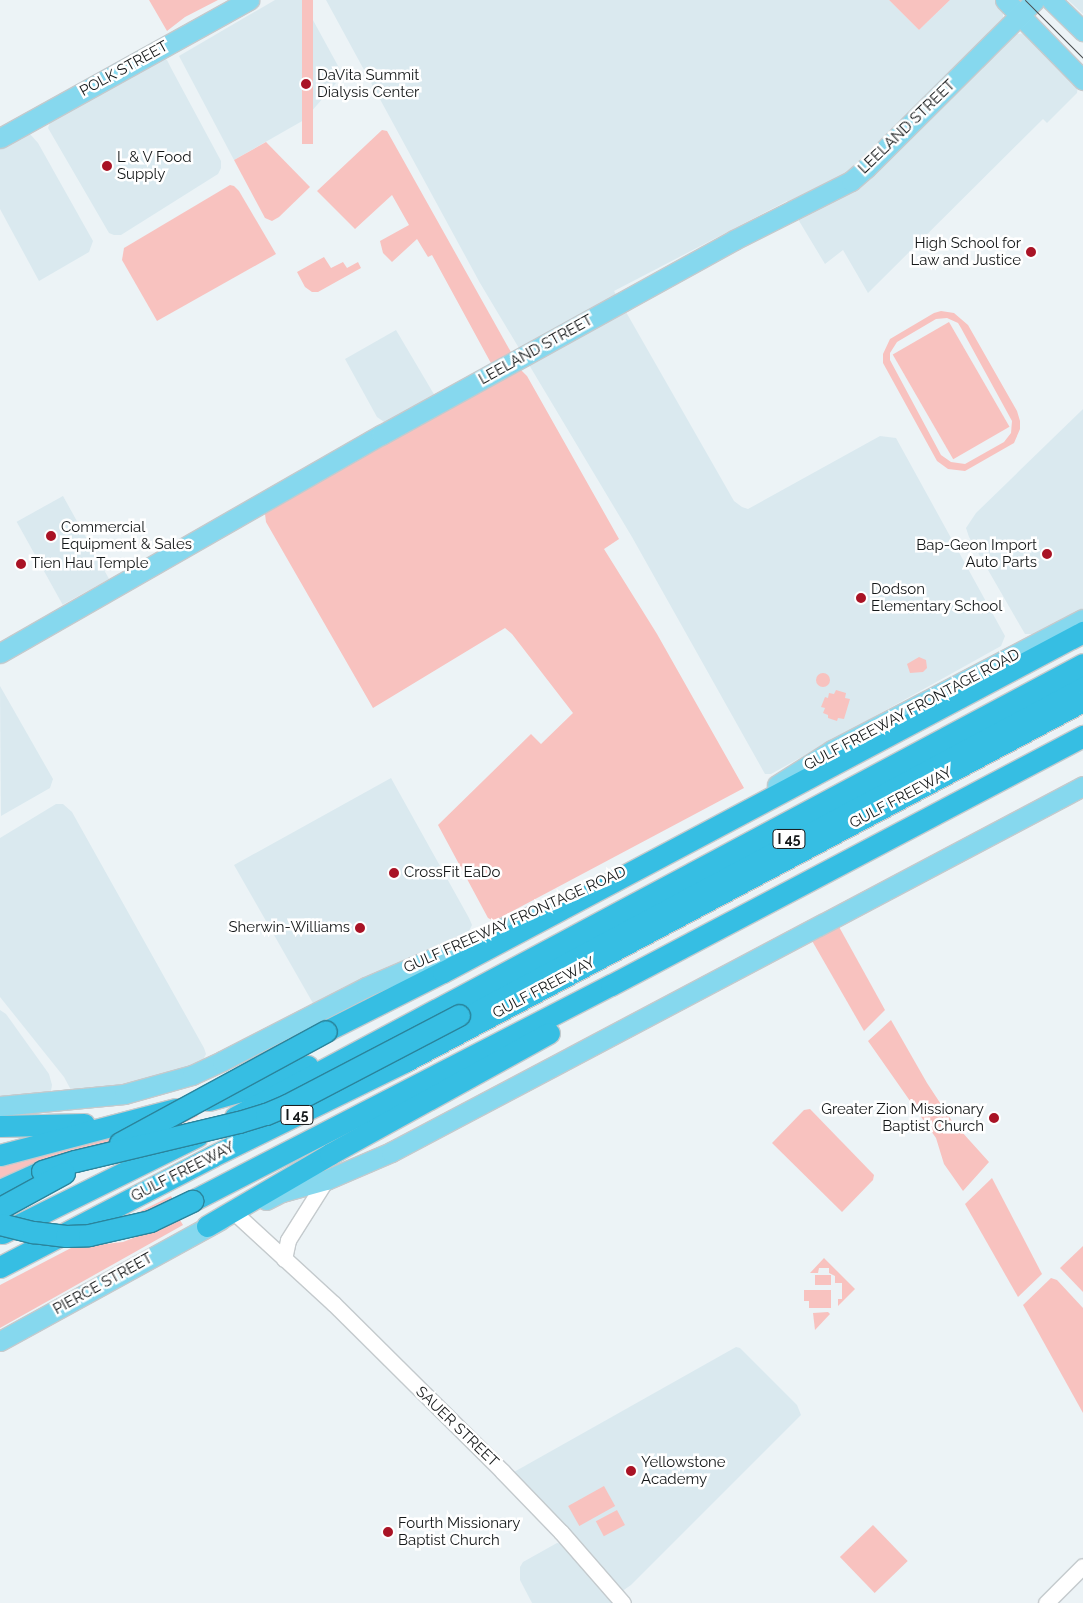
<!DOCTYPE html>
<style>
body{margin:0}
#map{position:relative;width:1083px;height:1603px;overflow:hidden;background:#ecf3f6;font-family:Raleway,sans-serif}
div>[style]{position:absolute}
[style*='--x']{left:calc(var(--x)*1px);top:calc(var(--y)*1px);width:calc(var(--w)*1px);rotate:calc(var(--a)*1deg)}
.built>*{inset:0;background:#dae9ef;transform-origin:0 0}
.green>*{inset:0;background:#f8c2bf;transform-origin:0 0}
.round{border-radius:50%}
.roads{filter:drop-shadow(1px 0 #c4cacd) drop-shadow(-1px 0 #c4cacd) drop-shadow(0 1px #c4cacd) drop-shadow(0 -1px #c4cacd)}
.minor>*{height:15px;margin:-7.5px;padding:0 7.5px;transform-origin:7.5px;border-radius:7.5px;background:#fff}
.major>*{height:19px;margin:-9.5px;padding:0 9.5px;transform-origin:9.5px;border-radius:9.5px;background:#86d8ee}
.highway>*{height:21px;margin:-10.5px;padding:0 10.5px;transform-origin:10.5px;border-radius:10.5px;background:#36bee3}
.tram>*{height:1px;margin:-0.5px;padding:0 0.5px;transform-origin:0.5px;border-radius:0.5px;background:#474b4d}
.bridges{filter:drop-shadow(1px 0 #2a849c) drop-shadow(-1px 0 #2a849c) drop-shadow(0 1px #2a849c) drop-shadow(0 -1px #2a849c)}
.highway-bridge>*{height:21px;margin:-10.5px;padding:0 10.5px;transform-origin:10.5px;border-radius:10.5px;background:#36bee3}
.dots>*{width:14px;height:14px;translate:-50% -50%;box-sizing:border-box;border:2px solid #fff;border-radius:50%}
span{translate:-50% -50%;white-space:nowrap;text-align:center;line-height:1.15;-webkit-text-stroke:5px #fff;paint-order:stroke}
.shield-label span{padding:1px 4px;background:#fff;border:1px solid;border-radius:4px;-webkit-text-stroke-width:0}
.shield-label{font-size:14px;color:#151819;font-weight:700}
.street-label{font-size:15px;color:#151819}
.poi-label{font-size:15px;color:#151819}
.left{translate:0 -50%;text-align:left}
.right{translate:-100% -50%;text-align:right}
</style>
<div id="map">
<div class="built">
<i style="clip-path:polygon(275px 0,302px 0,343px 75px,304px 120px,234px 160px,179px 56px)"></i>
<i style="clip-path:polygon(326px 0,889px 0,919px 30px,950px 0,996px 0,1003px 9px,1003px 18px,973px 50px,986px 63px,1015px 34px,1028px 33px,1078px 86px,1077px 93px,1047px 123px,1043px 119px,868px 293px,843px 250px,825px 264px,787px 201px,614px 291px,734px 501px,742px 507px,748px 509px,880px 436px,896px 438px,1005px 636px,1001px 646px,771px 774px,765px 774px,632px 537px,480px 283px)"></i>
<i style="clip-path:polygon(1068px 0,1083px 0,1083px 14px)"></i>
<i style="clip-path:polygon(163px 58px,167px 60px,171px 68px,221px 161px,221px 168px,218px 174px,121px 235px,114px 235px,109px 233px,48px 128px,51px 120px)"></i>
<i style="clip-path:polygon(24px 134px,30px 134px,38px 143px,93px 241px,89px 252px,39px 281px,0 209px,0 148px)"></i>
<i style="clip-path:polygon(396px 330px,435px 396px,387px 424px,377px 417px,345px 359px)"></i>
<i style="clip-path:polygon(1083px 409px,1083px 608px,1034px 634px,1025px 634px,969px 537px,966px 528px,976px 513px)"></i>
<i style="left:63px;top:496px;width:95px;height:53px;rotate:61deg"></i>
<i style="clip-path:polygon(0 686px,53px 779px,50px 788px,1px 816px)"></i>
<i style="clip-path:polygon(391px 778px,469px 918px,472px 925px,469px 931px,387px 967px,314px 1005px,234px 865px)"></i>
<i style="clip-path:polygon(56px 804px,63px 804px,72px 812px,204px 1048px,206px 1054px,202px 1062px,121px 1087px,71px 1090px,64px 1077px,0 997px,0 838px)"></i>
<i style="clip-path:polygon(0 1010px,6px 1014px,49px 1074px,52px 1085px,51px 1091px,48px 1094px,0 1099px)"></i>
<i style="clip-path:polygon(736px 1347px,740px 1348px,797px 1405px,801px 1415px,631px 1585px,621px 1592px,514px 1477px,514px 1472px)"></i>
<i style="clip-path:polygon(557px 1543px,563px 1544px,615px 1603px,532px 1603px,520px 1580px,520px 1567px,523px 1562px)"></i>
</div>
<div class="green">
<i style="clip-path:polygon(149px 0,218px 0,185px 17px,167px 31px)"></i>
<i style="left:302px;top:0;width:11px;height:144px"></i>
<i style="clip-path:polygon(889px 0,950px 0,919px 30px)"></i>
<i style="clip-path:polygon(382px 130px,387px 131px,512px 354px,492px 365px,432px 255px,428px 257px,417px 239px,392px 262px,383px 253px,380px 241px,409px 225px,392px 195px,355px 229px,317px 191px)"></i>
<i style="clip-path:polygon(266px 142px,310px 187px,279px 217px,272px 221px,265px 218px,234px 160px)"></i>
<i style="clip-path:polygon(230px 185px,234px 186px,239px 191px,276px 254px,157px 321px,122px 260px,124px 248px)"></i>
<i style="clip-path:polygon(324px 257px,331px 268px,343px 262px,347px 268px,358px 262px,361px 268px,318px 292px,312px 292px,305px 287px,297px 272px)"></i>
<i style="clip-path:polygon(evenodd,941px 311px,954px 313px,968px 325px,1017px 411px,1020px 421px,1020px 429px,1014px 443px,965px 471px,948px 469px,937px 461px,883px 363px,883px 354px,890px 339px,934px 313px,941px 311px,947px 318px,958px 323px,961px 328px,1012px 421px,1011px 433px,1004px 442px,965px 464px,951px 462px,941px 455px,890px 360px,890px 353px,897px 342px,936px 319px,947px 318px)"></i>
<i style="left:949px;top:322px;width:121px;height:65px;rotate:60deg"></i>
<i style="clip-path:polygon(521px 370px,527px 376px,619px 539px,604px 549px,657px 634px,744px 788px,494px 921px,488px 918px,438px 825px,531px 734px,541px 744px,573px 713px,512px 634px,505px 628px,373px 708px,266px 522px,265px 514px,271px 508px)"></i>
<i style="clip-path:polygon(919px 657px,926px 660px,927px 668px,923px 672px,910px 673px,907px 664px)"></i>
<i class="round" style="left:816px;top:673px;width:14px;height:14px"></i>
<i style="clip-path:polygon(836px 690px,846px 693px,845px 698px,850px 699px,844px 719px,838px 718px,837px 721px,828px 718px,828px 715px,823px 713px,825px 708px,821px 707px,825px 697px,828px 698px,829px 693px,834px 694px)"></i>
<i style="clip-path:polygon(838px 925px,885px 1010px,864px 1031px,811px 939px)"></i>
<i style="clip-path:polygon(891px 1020px,927px 1083px,952px 1121px,989px 1162px,963px 1191px,944px 1164px,936px 1138px,868px 1041px)"></i>
<i style="clip-path:polygon(810px 1109px,874px 1175px,873px 1180px,842px 1212px,772px 1143px,804px 1110px)"></i>
<i style="clip-path:polygon(196px 1113px,198px 1116px,155px 1137px,0 1184px,0 1166px,160px 1125px)"></i>
<i style="clip-path:polygon(992px 1178px,1042px 1274px,1018px 1297px,965px 1204px)"></i>
<i style="clip-path:polygon(171px 1196px,175px 1203px,115px 1224px)"></i>
<i style="clip-path:polygon(180px 1220px,183px 1225px,0 1328px,0 1285px,71px 1248px,123px 1242px)"></i>
<i style="clip-path:polygon(1083px 1246px,1083px 1292px,1060px 1268px)"></i>
<i style="clip-path:polygon(824px 1258px,855px 1289px,838px 1306px,838px 1299px,842px 1299px,842px 1283px,835px 1283px,835px 1276px,829px 1273px,829px 1268px,819px 1268px,818px 1273px,810px 1273px)"></i>
<i style="left:815px;top:1275px;width:16px;height:10px"></i>
<i style="clip-path:polygon(1051px 1278px,1057px 1280px,1083px 1308px,1083px 1413px,1023px 1305px)"></i>
<i style="clip-path:polygon(804px 1290px,831px 1290px,831px 1308px,809px 1308px,809px 1301px,804px 1301px)"></i>
<i style="clip-path:polygon(828px 1312px,830px 1314px,815px 1330px,813px 1313px)"></i>
<i style="left:604px;top:1486px;width:23px;height:41px;rotate:61deg"></i>
<i style="left:617px;top:1510px;width:17px;height:24px;rotate:62deg"></i>
<i style="left:873px;top:1525px;width:50px;height:46px;rotate:46deg"></i>
</div>
<div class="roads">
<div class="minor">
<i style="--x:236;--y:1214;--w:133;--a:42.6"></i>
<i style="--x:334;--y:1304;--w:237;--a:44.8"></i>
<i style="--x:502;--y:1471;--w:85;--a:46"></i>
<i style="--x:561;--y:1532;--w:94;--a:48.9"></i>
<i style="--x:284;--y:1259;--w:19;--a:-78"></i>
<i style="--x:288;--y:1240;--w:71;--a:-57.7"></i>
<i style="--x:1046;--y:1603;--w:52;--a:-45"></i>
</div>
<div class="major">
<i style="--x:1005;--y:0;--w:112;--a:45.7"></i>
<i style="--x:1051;--y:0;--w:45;--a:44.1"></i>
<i style="--x:0;--y:138;--w:285;--a:-29"></i>
<i style="--x:0;--y:653;--w:439;--a:-29.8"></i>
<i style="--x:381;--y:435;--w:403;--a:-28.9"></i>
<i style="--x:734;--y:240;--w:131;--a:-26.8"></i>
<i style="--x:851;--y:181;--w:20;--a:-41"></i>
<i style="--x:866;--y:168;--w:238;--a:-44.8"></i>
<i style="--x:777;--y:785;--w:65;--a:-32.5"></i>
<i style="--x:832;--y:750;--w:283;--a:-27.6"></i>
<i style="--x:0;--y:1106;--w:125;--a:-5.5"></i>
<i style="--x:124;--y:1094;--w:71;--a:-15.6"></i>
<i style="--x:192;--y:1075;--w:33;--a:-25"></i>
<i style="--x:222;--y:1061;--w:162;--a:-27.2"></i>
<i style="--x:366;--y:987;--w:189;--a:-23.4"></i>
<i style="--x:266;--y:1200;--w:18;--a:-27"></i>
<i style="--x:282;--y:1192;--w:46;--a:-15.3"></i>
<i style="--x:326;--y:1180;--w:71;--a:-23.3"></i>
<i style="--x:391;--y:1152;--w:783;--a:-27.87"></i>
<i style="--x:0;--y:1341;--w:251;--a:-28.8"></i>
</div>
<div class="highway">
<i style="--x:459;--y:1015;--w:707;--a:-28.02"></i>
<i style="--x:326;--y:1031;--w:131;--a:-26.8"></i>
<i style="--x:443;--y:972;--w:725;--a:-27.98"></i>
<i style="--x:209;--y:1100;--w:41;--a:-15.8"></i>
<i style="--x:248;--y:1089;--w:64;--a:-21"></i>
<i style="--x:235;--y:1117;--w:961;--a:-28.11"></i>
<i style="--x:0;--y:1126;--w:84;--a:-1.4"></i>
<i style="--x:0;--y:1155;--w:181;--a:-14.7"></i>
<i style="--x:0;--y:1190;--w:46;--a:-24.3"></i>
<i style="--x:192;--y:1201;--w:471;--a:-27.3"></i>
<i style="--x:611;--y:985;--w:534;--a:-27.81"></i>
<i style="--x:207;--y:1226;--w:143;--a:-30.3"></i>
<i style="--x:330;--y:1154;--w:250;--a:-28.9"></i>
<i style="--x:2;--y:1233;--w:218;--a:-26.4"></i>
<i style="--x:0;--y:1267;--w:240;--a:-27.5"></i>
<i style="--x:213;--y:1156;--w:213;--a:-26.2"></i>
<i style="--x:404;--y:1062;--w:769;--a:-28"></i>
</div>
</div>
<div class="tram">
<i style="--x:1025;--y:0;--w:82;--a:45"></i>
</div>
<div class="bridges">
<div class="highway-bridge">
<i style="--x:120;--y:1143;--w:234;--a:-28.5"></i>
<i style="--x:42;--y:1171;--w:34;--a:-17"></i>
<i style="--x:75;--y:1161;--w:169;--a:-13.4"></i>
<i style="--x:239;--y:1122;--w:28;--a:-17"></i>
<i style="--x:266;--y:1114;--w:23;--a:-23"></i>
<i style="--x:287;--y:1105;--w:194;--a:-27.6"></i>
<i style="--x:0;--y:1208;--w:73;--a:-28.7"></i>
<i style="--x:0;--y:1224;--w:34;--a:14"></i>
<i style="--x:33;--y:1232;--w:33;--a:7"></i>
<i style="--x:66;--y:1236;--w:23;--a:-2"></i>
<i style="--x:89;--y:1235;--w:63;--a:-12.9"></i>
<i style="--x:150;--y:1221;--w:47;--a:-25.5"></i>
</div>
</div>
<div class="dots">
<i style="left:306px;top:84px;background:#a91325"></i>
<i style="left:107px;top:166px;background:#a91325"></i>
<i style="left:1031px;top:252px;background:#a91325"></i>
<i style="left:51px;top:536px;background:#a91325"></i>
<i style="left:1047px;top:554px;background:#a91325"></i>
<i style="left:21px;top:564px;background:#a91325"></i>
<i style="left:861px;top:598px;background:#a91325"></i>
<i style="left:394px;top:873px;background:#a91325"></i>
<i style="left:360px;top:928px;background:#a91325"></i>
<i style="left:994px;top:1118px;background:#a91325"></i>
<i style="left:631px;top:1471px;background:#a91325"></i>
<i style="left:388px;top:1532px;background:#a91325"></i>
</div>
<div class="shield-label">
<span style="left:789px;top:839px">I 45</span>
<span style="left:297px;top:1115px">I 45</span>
</div>
<div class="street-label">
<span style="left:124px;top:69px;rotate:-29deg">POLK STREET</span>
<span style="left:907px;top:127px;rotate:-44deg">LEELAND STREET</span>
<span style="left:536px;top:350px;rotate:-29deg">LEELAND STREET</span>
<span style="left:912px;top:710px;rotate:-28deg">GULF FREEWAY FRONTAGE ROAD</span>
<span style="left:901px;top:798px;rotate:-28deg">GULF FREEWAY</span>
<span style="left:515px;top:920px;rotate:-24deg">GULF FREEWAY FRONTAGE ROAD</span>
<span style="left:544px;top:988px;rotate:-28deg">GULF FREEWAY</span>
<span style="left:183px;top:1172px;rotate:-27deg">GULF FREEWAY</span>
<span style="left:103px;top:1284px;rotate:-29deg">PIERCE STREET</span>
<span style="left:457px;top:1427px;rotate:44deg">SAUER STREET</span>
</div>
<div class="poi-label">
<span class="left" style="left:317px;top:84px">DaVita Summit<br>Dialysis Center</span>
<span class="left" style="left:117px;top:166px">L &amp; V Food<br>Supply</span>
<span class="right" style="left:1021px;top:252px">High School for<br>Law and Justice</span>
<span class="left" style="left:61px;top:536px">Commercial<br>Equipment &amp; Sales</span>
<span class="right" style="left:1037px;top:554px">Bap-Geon Import<br>Auto Parts</span>
<span class="left" style="left:31px;top:564px">Tien Hau Temple</span>
<span class="left" style="left:871px;top:598px">Dodson<br>Elementary School</span>
<span class="left" style="left:404px;top:873px">CrossFit EaDo</span>
<span class="right" style="left:350px;top:928px">Sherwin-Williams</span>
<span class="right" style="left:984px;top:1118px">Greater Zion Missionary<br>Baptist Church</span>
<span class="left" style="left:641px;top:1471px">Yellowstone<br>Academy</span>
<span class="left" style="left:398px;top:1532px">Fourth Missionary<br>Baptist Church</span>
</div>
</div>
